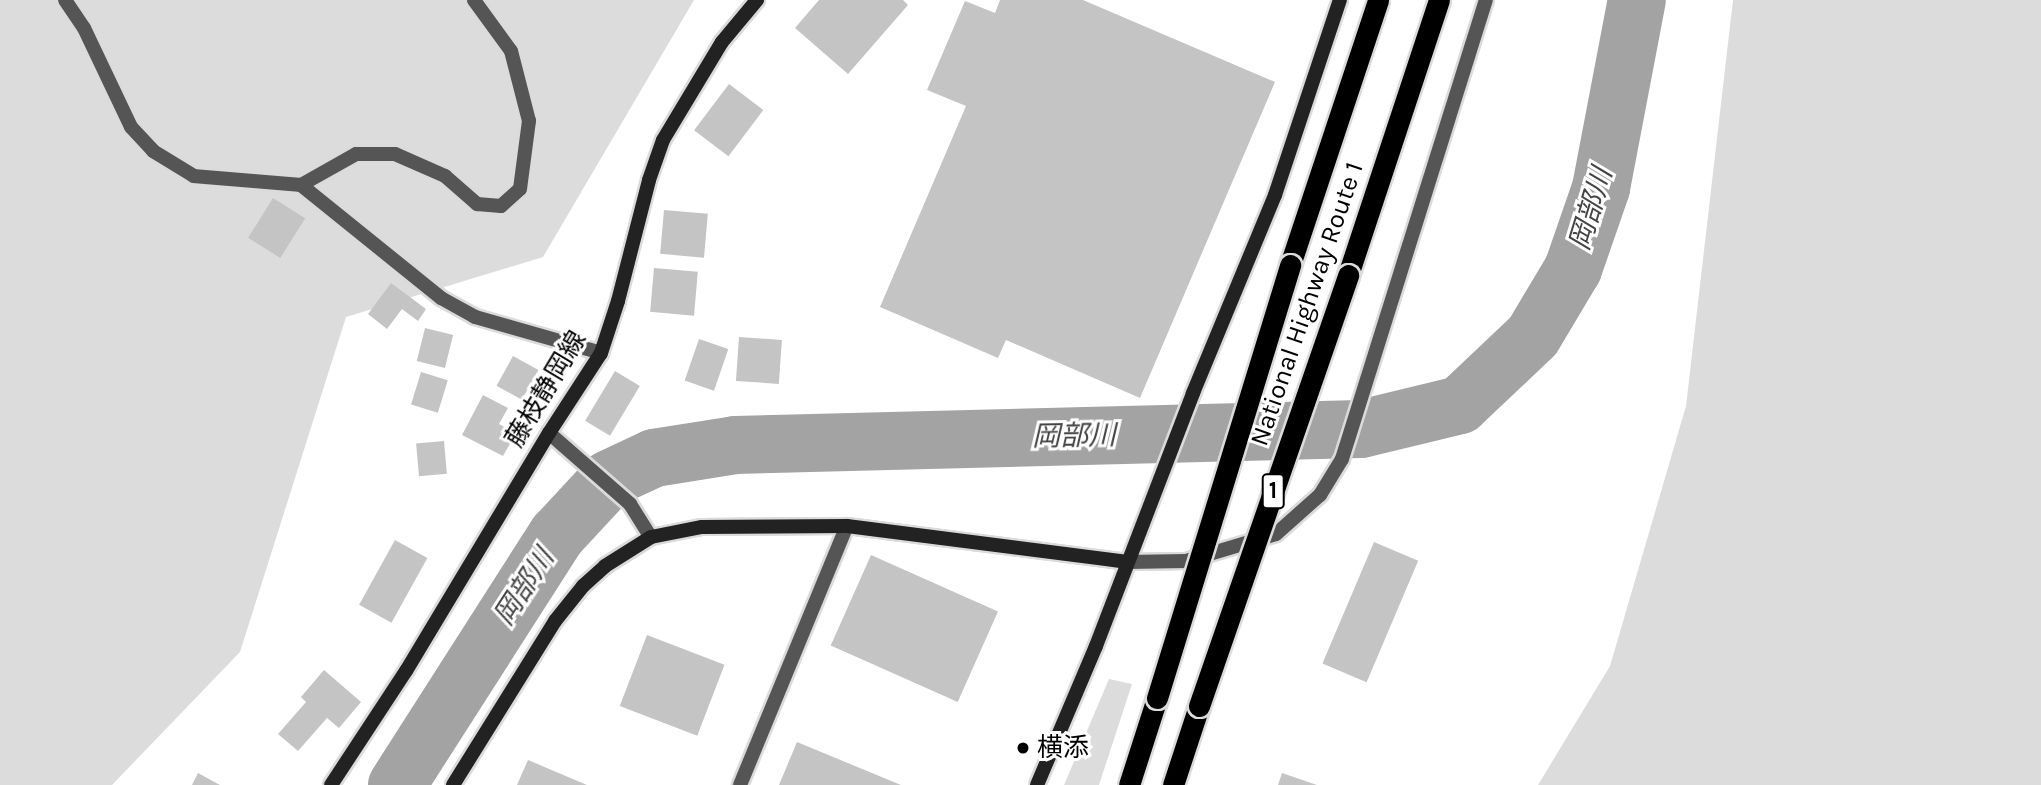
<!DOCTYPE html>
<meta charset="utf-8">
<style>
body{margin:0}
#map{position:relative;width:2041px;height:785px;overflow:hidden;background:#fff;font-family:Karla,"Noto Sans JP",sans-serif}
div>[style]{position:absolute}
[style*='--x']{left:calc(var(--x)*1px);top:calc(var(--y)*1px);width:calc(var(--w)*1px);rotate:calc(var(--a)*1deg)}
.green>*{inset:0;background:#dcdcdc}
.river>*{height:58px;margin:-29px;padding:0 29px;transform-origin:29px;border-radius:29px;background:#a3a3a3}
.building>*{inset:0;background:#c4c4c4;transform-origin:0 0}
.roads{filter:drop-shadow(2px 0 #dbdbdb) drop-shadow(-2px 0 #dbdbdb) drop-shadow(0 2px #dbdbdb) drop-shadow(0 -2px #dbdbdb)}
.street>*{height:14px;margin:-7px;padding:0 7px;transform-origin:7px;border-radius:7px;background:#555}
.secondary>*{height:14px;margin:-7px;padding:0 7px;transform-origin:7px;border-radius:7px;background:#222}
.highway>*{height:21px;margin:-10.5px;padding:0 10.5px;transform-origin:10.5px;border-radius:10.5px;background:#000}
.bridges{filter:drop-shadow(2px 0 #dbdbdb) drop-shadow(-2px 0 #dbdbdb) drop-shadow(0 2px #dbdbdb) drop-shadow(0 -2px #dbdbdb)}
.highway-bridge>*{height:21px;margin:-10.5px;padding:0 10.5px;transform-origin:10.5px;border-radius:10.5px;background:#000}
.dots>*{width:19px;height:19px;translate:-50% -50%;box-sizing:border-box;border:4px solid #fff;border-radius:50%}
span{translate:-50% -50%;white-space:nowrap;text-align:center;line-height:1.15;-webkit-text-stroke:6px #fff;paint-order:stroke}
.shield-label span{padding:2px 5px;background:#fff;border:2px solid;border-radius:5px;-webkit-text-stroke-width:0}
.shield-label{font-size:24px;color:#000;font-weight:700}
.street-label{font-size:26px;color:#000}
.poi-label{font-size:26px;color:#000}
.left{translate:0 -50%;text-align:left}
.water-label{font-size:28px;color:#444;font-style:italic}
</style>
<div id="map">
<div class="green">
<i style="clip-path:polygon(0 0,694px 0,543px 257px,346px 317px,240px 652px,112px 785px,0 785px)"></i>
<i style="clip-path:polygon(1733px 0,2041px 0,2041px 785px,1538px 785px,1610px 666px,1686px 406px)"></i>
<i style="clip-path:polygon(1109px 679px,1132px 684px,1099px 785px,1064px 785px)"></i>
</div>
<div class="river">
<i style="--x:397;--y:785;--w:297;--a:-57.4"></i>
<i style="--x:557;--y:535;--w:76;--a:-47.1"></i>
<i style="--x:609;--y:479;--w:50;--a:-25"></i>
<i style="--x:654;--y:458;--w:82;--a:-9.1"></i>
<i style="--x:735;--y:445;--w:626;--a:-1.46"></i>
<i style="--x:1361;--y:429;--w:102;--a:-13.6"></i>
<i style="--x:1460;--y:405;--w:100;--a:-43.4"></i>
<i style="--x:1533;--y:336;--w:78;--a:-59.2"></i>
<i style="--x:1573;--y:269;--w:86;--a:-70.9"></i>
<i style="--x:1601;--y:188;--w:191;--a:-79.2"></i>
</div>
<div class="building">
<i style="clip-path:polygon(819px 0,903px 0,908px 5px,848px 74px,795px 28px)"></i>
<i style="clip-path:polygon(1000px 0,1083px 0,1275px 82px,1140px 398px,1006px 340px,998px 358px,880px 307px,966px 106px,927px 90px,965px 1px,995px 13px)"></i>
<i style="left:729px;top:84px;width:43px;height:58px;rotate:37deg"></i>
<i style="left:273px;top:198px;width:38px;height:47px;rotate:32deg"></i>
<i style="left:664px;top:210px;width:44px;height:44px;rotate:5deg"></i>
<i style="left:654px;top:268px;width:44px;height:44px;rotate:5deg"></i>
<i style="clip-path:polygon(391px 283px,426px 309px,418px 321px,402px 309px,387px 329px,368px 314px)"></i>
<i style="left:425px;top:328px;width:29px;height:34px;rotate:14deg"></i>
<i style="left:739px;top:337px;width:43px;height:44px;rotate:4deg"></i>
<i style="left:699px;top:339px;width:31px;height:44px;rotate:19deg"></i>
<i style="left:513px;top:356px;width:29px;height:34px;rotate:29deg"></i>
<i style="left:615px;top:371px;width:29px;height:58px;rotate:31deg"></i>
<i style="left:421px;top:372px;width:28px;height:34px;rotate:17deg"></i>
<i style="clip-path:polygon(483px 395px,508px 408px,499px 424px,516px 433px,503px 456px,462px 435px)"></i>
<i style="left:444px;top:441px;width:33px;height:28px;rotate:85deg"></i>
<i style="left:395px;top:540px;width:37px;height:74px;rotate:29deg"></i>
<i style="left:1374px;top:542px;width:48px;height:132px;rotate:23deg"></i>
<i style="left:871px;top:555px;width:139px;height:99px;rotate:24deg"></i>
<i style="left:647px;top:635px;width:83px;height:76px;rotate:21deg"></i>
<i style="clip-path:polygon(324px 670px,361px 702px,339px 728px,327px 718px,298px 751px,278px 734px,306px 702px,301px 697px)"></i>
<i style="clip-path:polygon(797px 742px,901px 785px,779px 785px)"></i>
<i style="clip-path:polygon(528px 760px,587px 785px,517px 785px)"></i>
<i style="clip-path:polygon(198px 773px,220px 785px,192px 785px)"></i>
<i style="clip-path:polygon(1282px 773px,1317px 785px,1278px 785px)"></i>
</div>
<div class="roads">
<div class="street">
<i style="--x:65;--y:0;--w:34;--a:56"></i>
<i style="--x:84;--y:28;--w:110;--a:64.6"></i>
<i style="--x:131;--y:127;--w:33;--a:47"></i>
<i style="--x:153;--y:151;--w:48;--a:31.4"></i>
<i style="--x:194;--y:176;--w:107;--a:4.8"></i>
<i style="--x:301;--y:185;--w:180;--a:38.9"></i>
<i style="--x:441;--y:298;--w:39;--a:29"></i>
<i style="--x:475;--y:317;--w:131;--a:15.9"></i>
<i style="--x:301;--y:185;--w:63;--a:-29.4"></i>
<i style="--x:356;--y:154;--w:39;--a:0"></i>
<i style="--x:395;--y:154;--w:55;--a:23.7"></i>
<i style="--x:445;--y:176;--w:43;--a:41.2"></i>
<i style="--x:477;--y:204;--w:24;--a:5"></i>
<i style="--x:501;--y:206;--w:25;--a:-42"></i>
<i style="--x:520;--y:189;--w:69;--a:-82.5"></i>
<i style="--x:529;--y:121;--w:72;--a:-104.4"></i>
<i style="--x:511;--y:51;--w:63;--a:-126"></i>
<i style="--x:549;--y:433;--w:108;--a:41.2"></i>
<i style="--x:630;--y:504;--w:39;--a:58"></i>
<i style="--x:1128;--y:562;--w:58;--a:-1"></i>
<i style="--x:1186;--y:561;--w:94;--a:-16.7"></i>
<i style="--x:1276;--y:534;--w:59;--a:-41.6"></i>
<i style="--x:1320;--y:495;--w:42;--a:-58.6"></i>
<i style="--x:1342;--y:459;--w:481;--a:-72.6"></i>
<i style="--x:740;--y:785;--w:280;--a:-67.6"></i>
</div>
<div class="secondary">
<i style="--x:331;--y:785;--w:136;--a:-56.7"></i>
<i style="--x:406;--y:671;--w:278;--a:-59"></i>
<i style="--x:549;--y:433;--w:95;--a:-57"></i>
<i style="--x:601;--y:353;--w:55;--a:-71.9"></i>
<i style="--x:618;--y:301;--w:125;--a:-75.6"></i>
<i style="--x:649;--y:180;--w:42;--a:-70.7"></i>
<i style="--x:663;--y:140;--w:114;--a:-59"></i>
<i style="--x:722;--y:42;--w:55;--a:-50.2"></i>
<i style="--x:453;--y:785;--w:193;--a:-58.1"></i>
<i style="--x:555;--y:621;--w:45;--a:-51.3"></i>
<i style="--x:583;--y:586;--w:30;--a:-42"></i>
<i style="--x:605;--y:566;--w:54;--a:-32.2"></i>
<i style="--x:651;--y:537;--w:52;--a:-11.1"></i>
<i style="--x:702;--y:527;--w:145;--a:-0.4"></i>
<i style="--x:847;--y:526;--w:283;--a:7.3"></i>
<i style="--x:1037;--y:785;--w:151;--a:-67"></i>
<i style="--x:1096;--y:646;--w:271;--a:-69"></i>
<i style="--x:1193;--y:393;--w:214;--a:-67.5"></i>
<i style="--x:1275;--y:195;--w:206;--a:-71.6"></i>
</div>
<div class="highway">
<i style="--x:1290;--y:265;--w:279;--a:-71.6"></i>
<i style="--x:1348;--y:275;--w:290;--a:-71.7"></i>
<i style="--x:1129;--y:785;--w:91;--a:-72.2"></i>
<i style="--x:1173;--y:785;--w:83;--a:-71.8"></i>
</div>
</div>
<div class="bridges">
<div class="highway-bridge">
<i style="--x:1157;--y:698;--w:453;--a:-72.9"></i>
<i style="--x:1199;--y:706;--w:456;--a:-70.9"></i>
</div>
</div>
<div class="dots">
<i style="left:1023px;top:748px;background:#000"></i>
</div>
<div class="shield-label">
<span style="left:1273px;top:491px">1</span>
</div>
<div class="street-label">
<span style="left:1307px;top:304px;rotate:-71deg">National Highway Route 1</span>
<span style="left:546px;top:389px;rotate:-59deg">藤枝静岡線</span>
</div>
<div class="poi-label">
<span class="left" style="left:1037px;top:748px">横添</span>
</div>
<div class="water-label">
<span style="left:1591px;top:209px;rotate:-73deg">岡部川</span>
<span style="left:1074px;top:436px;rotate:-1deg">岡部川</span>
<span style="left:524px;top:587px;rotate:-57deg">岡部川</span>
</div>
</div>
